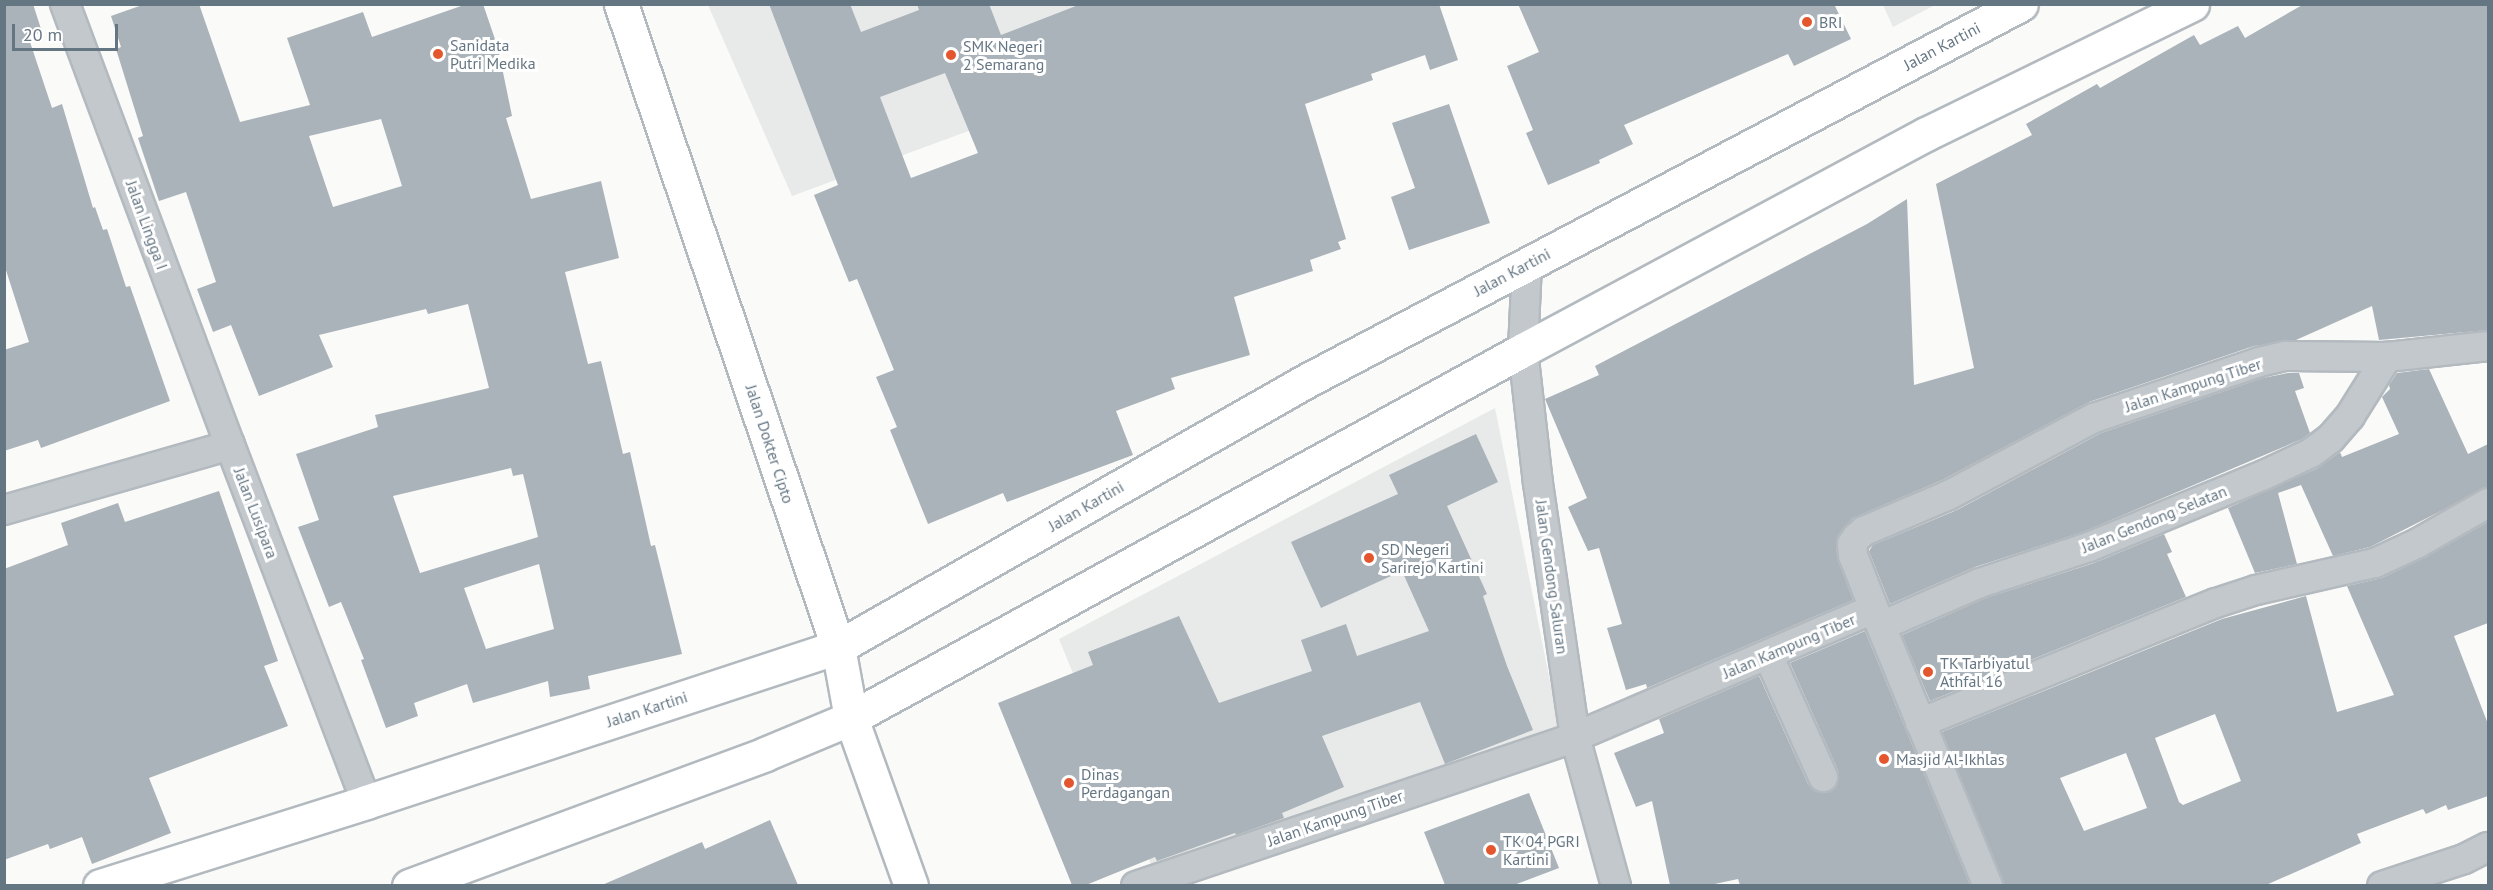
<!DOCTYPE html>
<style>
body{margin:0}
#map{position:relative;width:2493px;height:890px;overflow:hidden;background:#fafaf8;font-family:"PT Sans",sans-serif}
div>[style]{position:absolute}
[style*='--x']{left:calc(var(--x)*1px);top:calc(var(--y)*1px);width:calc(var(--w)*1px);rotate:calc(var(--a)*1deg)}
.built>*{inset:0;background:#e8e9e9}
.building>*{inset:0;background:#aab3b9}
.roads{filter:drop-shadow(2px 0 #b3babf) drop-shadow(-2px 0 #b3babf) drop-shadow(0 2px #b3babf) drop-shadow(0 -2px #b3babf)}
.minor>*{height:28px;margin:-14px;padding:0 14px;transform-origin:14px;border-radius:14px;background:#c3c8cc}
.secondary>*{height:33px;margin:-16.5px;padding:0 16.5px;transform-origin:16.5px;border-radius:16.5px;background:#fff}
.trunk>*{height:33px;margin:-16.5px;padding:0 16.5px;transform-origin:16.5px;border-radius:16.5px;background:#fff}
.dots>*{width:16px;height:16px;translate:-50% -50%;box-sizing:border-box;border:3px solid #fff;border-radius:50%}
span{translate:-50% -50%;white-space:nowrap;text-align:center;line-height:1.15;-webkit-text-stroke:6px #fff;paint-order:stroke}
.poi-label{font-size:16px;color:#657683}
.left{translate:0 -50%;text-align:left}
.street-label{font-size:16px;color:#657683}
.frame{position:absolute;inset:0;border:6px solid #657683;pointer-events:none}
.scale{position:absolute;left:12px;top:24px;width:106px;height:27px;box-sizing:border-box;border:3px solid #657683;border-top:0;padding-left:8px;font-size:18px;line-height:21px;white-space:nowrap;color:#657683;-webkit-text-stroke:4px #fff;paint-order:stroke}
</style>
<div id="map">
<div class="built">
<i style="clip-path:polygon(708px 5px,1311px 5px,792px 196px)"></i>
<i style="clip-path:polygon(1883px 5px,1935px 5px,1893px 27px)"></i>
<i style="clip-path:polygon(1495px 408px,1561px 736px,1153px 869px,1059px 639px)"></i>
</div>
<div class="building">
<i style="clip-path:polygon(4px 4px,33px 4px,42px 32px,28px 36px,52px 108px,62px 104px,93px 208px,95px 207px,103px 230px,107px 229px,126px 287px,130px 286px,170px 401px,41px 448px,38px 440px,4px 451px,4px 350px,29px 342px,4px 264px)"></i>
<i style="clip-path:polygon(evenodd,145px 4px,199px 4px,240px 122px,310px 105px,287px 38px,363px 12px,372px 37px,467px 4px,483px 4px,498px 48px,512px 116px,506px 118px,531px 199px,601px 181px,619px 258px,565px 272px,588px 364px,601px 361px,623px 454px,630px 452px,651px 546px,655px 545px,682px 654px,588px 676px,590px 689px,550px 697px,548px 681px,473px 703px,467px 684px,414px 703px,418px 716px,386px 728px,361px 660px,364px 659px,341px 602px,329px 607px,298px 527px,319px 520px,296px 454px,378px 427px,375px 415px,489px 388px,468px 304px,428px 314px,426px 309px,319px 335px,333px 367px,259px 396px,231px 325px,213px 332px,197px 289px,216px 282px,186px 192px,159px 201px,138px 138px,143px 136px,116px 49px,121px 47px,111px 16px,145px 4px,381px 119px,402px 186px,333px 207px,309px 136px,381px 119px,145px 4px,511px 468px,513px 476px,523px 474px,538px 537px,420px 573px,393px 496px,511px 468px,145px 4px,539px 564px,554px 629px,486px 649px,464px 588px,539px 564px)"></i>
<i style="clip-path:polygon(evenodd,769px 4px,850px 4px,861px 32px,919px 10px,917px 4px,989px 4px,1001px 35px,1081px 4px,1439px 4px,1458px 60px,1430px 70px,1425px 55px,1371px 74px,1373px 80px,1305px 104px,1346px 239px,1338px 242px,1341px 249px,1310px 260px,1313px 271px,1234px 297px,1250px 355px,1171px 378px,1175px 389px,1116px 411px,1133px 455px,1007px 502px,1003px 493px,928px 524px,890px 430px,897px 427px,876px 377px,894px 370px,857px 279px,849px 282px,814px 195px,838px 185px,769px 4px,945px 73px,978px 153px,911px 178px,880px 97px,945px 73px)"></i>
<i style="clip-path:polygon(1518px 4px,1834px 4px,1851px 39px,1794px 66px,1788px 54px,1624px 125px,1633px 144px,1599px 160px,1600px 163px,1548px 185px,1526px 133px,1533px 130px,1507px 66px,1539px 52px)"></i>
<i style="clip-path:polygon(2304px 4px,2488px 4px,2488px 330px,2379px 340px,2372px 306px,2296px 340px,2254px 346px,2089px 402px,1942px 480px,1853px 518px,1839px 534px,1836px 545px,1838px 561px,1853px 600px,1647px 688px,1646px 684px,1626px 690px,1607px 628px,1622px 624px,1599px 548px,1588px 551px,1568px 507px,1587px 498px,1545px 399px,1599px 375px,1595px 366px,1867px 224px,1907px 199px,1914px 385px,1974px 368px,1936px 184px,2032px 135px,2026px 124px,2097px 84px,2100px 88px,2194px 35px,2200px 45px,2238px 26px,2245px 38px)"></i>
<i style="clip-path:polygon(1449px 104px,1490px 223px,1409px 250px,1391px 197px,1415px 188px,1392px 123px)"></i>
<i style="clip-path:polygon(2429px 369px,2468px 454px,2488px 444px,2488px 487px,2370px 547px,2333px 556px,2301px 485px,2278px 493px,2297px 564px,2255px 573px,2228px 508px,2318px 468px,2340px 452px,2342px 457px,2399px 434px,2382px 397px,2390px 389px,2389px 385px,2397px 373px)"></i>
<i style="clip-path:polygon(2288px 373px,2299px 373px,2304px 388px,2295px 391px,2310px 433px,2302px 439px,2083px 532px,1975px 567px,1890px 604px,1869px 551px,1873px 545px,1957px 510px,2101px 433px,2263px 378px)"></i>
<i style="clip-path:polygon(1476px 434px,1498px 482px,1447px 506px,1487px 594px,1483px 596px,1507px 666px,1533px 730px,1445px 764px,1420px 702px,1322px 736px,1344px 787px,1282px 813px,1284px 818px,1236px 835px,1235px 833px,1157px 861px,1155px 857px,1086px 885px,1072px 885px,998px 703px,1093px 665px,1088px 652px,1179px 616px,1219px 703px,1312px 671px,1301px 640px,1346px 624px,1357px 656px,1429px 631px,1402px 571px,1321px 608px,1291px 542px,1398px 494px,1389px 475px)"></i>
<i style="clip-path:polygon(219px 491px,278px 661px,264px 666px,288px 726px,149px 778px,171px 833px,92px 864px,82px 837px,50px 849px,48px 844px,4px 860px,4px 569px,68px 545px,61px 523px,118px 503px,125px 522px)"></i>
<i style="clip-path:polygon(evenodd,2488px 522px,2488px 623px,2454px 636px,2488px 724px,2488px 796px,2448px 810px,2446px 805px,2426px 814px,2423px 809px,2357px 834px,2361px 843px,2266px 885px,2004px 885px,1942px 732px,2222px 619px,2306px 596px,2337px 712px,2394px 695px,2347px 586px,2382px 578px,2426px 557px,2488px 522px,2215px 714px,2241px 781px,2183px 805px,2179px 802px,2155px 738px,2215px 714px,2488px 522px,2126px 753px,2147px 808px,2084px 831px,2060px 778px,2126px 753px)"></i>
<i style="clip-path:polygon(2164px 534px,2172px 552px,2167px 554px,2186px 597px,1930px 701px,1902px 635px,1986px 598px,2094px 563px)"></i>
<i style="clip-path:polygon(1865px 631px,1970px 885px,1740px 885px,1738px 879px,1710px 885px,1670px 885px,1652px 801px,1636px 807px,1614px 753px,1664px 733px,1659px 719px,1759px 676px,1808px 784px,1821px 793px,1830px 792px,1839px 779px,1838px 770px,1790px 663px)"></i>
<i style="clip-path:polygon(1529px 793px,1559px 868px,1514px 885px,1445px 885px,1424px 832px)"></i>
<i style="clip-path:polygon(770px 820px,798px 885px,602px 885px,702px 842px,705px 849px)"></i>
</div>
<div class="roads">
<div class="minor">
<i style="--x:65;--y:4;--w:471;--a:69.5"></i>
<i style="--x:1527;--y:264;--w:86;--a:92.7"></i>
<i style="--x:1523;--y:350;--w:134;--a:83.6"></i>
<i style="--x:1538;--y:483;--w:257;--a:81.7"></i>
<i style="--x:1575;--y:737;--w:155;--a:74.6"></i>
<i style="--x:4;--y:510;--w:235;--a:-16"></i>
<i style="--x:230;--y:445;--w:382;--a:69.1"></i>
<i style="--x:1881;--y:626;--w:108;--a:-23.5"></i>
<i style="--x:1980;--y:583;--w:115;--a:-18.3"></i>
<i style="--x:2089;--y:547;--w:189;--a:-22.4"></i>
<i style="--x:2264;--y:475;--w:52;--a:-25.1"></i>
<i style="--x:2311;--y:453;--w:25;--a:-37"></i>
<i style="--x:2331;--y:438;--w:29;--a:-49"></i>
<i style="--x:2350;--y:416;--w:70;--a:-57.9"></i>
<i style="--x:1768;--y:655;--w:134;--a:65.7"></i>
<i style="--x:1920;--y:723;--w:319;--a:-22.1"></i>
<i style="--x:2216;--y:603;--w:42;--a:-18"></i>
<i style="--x:2256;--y:590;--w:122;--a:-12.8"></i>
<i style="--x:2375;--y:563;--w:47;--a:-24.9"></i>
<i style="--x:2418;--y:543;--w:81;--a:-29.7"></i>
<i style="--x:1136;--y:886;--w:464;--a:-18.7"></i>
<i style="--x:1575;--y:737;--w:325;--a:-23.2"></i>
<i style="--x:1988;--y:886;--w:300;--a:-112.4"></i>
<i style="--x:1874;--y:609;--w:58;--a:-111.3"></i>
<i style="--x:1853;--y:555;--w:11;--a:-95"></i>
<i style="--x:1852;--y:544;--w:9;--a:-54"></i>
<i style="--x:1857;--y:537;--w:9;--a:-41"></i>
<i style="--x:1864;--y:531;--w:92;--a:-23"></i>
<i style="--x:1949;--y:495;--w:164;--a:-28"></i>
<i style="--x:2094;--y:418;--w:174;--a:-18.7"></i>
<i style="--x:2259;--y:362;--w:28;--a:-13"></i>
<i style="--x:2286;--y:356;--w:101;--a:0.6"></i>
<i style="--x:2387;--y:357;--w:102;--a:-6.2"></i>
<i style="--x:2382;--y:886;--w:86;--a:-18.2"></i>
<i style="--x:2464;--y:859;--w:27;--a:-27"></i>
</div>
<div class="secondary">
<i style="--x:100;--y:886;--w:279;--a:-17.5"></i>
<i style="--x:366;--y:802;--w:497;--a:-18.2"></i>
<i style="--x:838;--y:647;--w:538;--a:-29.61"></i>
<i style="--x:1306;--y:381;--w:808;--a:-27.8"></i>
<i style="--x:409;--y:886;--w:380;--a:-20.3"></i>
<i style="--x:765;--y:754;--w:93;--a:-22.7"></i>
<i style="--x:851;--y:718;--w:766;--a:-28.71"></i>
<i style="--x:1523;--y:350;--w:457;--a:-28.2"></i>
<i style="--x:1926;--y:134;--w:296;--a:-26"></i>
</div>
<div class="trunk">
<i style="--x:621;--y:4;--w:679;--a:71.35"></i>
<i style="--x:838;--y:647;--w:72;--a:79.6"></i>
<i style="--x:851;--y:718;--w:178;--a:70.3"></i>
</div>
</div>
<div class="dots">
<i style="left:1807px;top:22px;background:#e4572e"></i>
<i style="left:438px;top:54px;background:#e4572e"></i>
<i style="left:951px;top:55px;background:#e4572e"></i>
<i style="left:1369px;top:558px;background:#e4572e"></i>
<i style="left:1928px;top:672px;background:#e4572e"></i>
<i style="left:1884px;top:759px;background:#e4572e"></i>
<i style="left:1069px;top:783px;background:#e4572e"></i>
<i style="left:1491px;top:850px;background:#e4572e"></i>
</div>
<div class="poi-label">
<span class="left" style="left:1819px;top:22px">BRI</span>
<span class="left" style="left:450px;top:54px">Sanidata<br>Putri Medika</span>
<span class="left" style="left:963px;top:55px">SMK Negeri<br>2 Semarang</span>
<span class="left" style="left:1381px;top:558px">SD Negeri<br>Sarirejo Kartini</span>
<span class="left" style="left:1940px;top:672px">TK Tarbiyatul<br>Athfal 16</span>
<span class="left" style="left:1896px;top:759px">Masjid Al-Ikhlas</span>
<span class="left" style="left:1081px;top:783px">Dinas<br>Perdagangan</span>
<span class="left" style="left:1503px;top:850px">TK 04 PGRI<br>Kartini</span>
</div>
<div class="street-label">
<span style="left:1942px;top:46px;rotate:-28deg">Jalan Kartini</span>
<span style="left:147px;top:225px;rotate:70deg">Jalan Lingga I</span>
<span style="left:1512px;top:272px;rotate:-28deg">Jalan Kartini</span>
<span style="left:2193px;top:385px;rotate:-18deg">Jalan Kampung Tiber</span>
<span style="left:770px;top:444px;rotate:72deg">Jalan Dokter Cipto</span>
<span style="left:1086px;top:506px;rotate:-30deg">Jalan Kartini</span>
<span style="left:256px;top:513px;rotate:69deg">Jalan Lusipara</span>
<span style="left:2154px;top:519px;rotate:-22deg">Jalan Gendong Selatan</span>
<span style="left:1552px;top:577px;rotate:82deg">Jalan Gendong Saluran</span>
<span style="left:1789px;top:646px;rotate:-23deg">Jalan Kampung Tiber</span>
<span style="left:647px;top:709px;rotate:-18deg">Jalan Kartini</span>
<span style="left:1335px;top:818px;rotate:-19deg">Jalan Kampung Tiber</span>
</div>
<div class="frame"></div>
<div class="scale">20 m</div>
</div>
